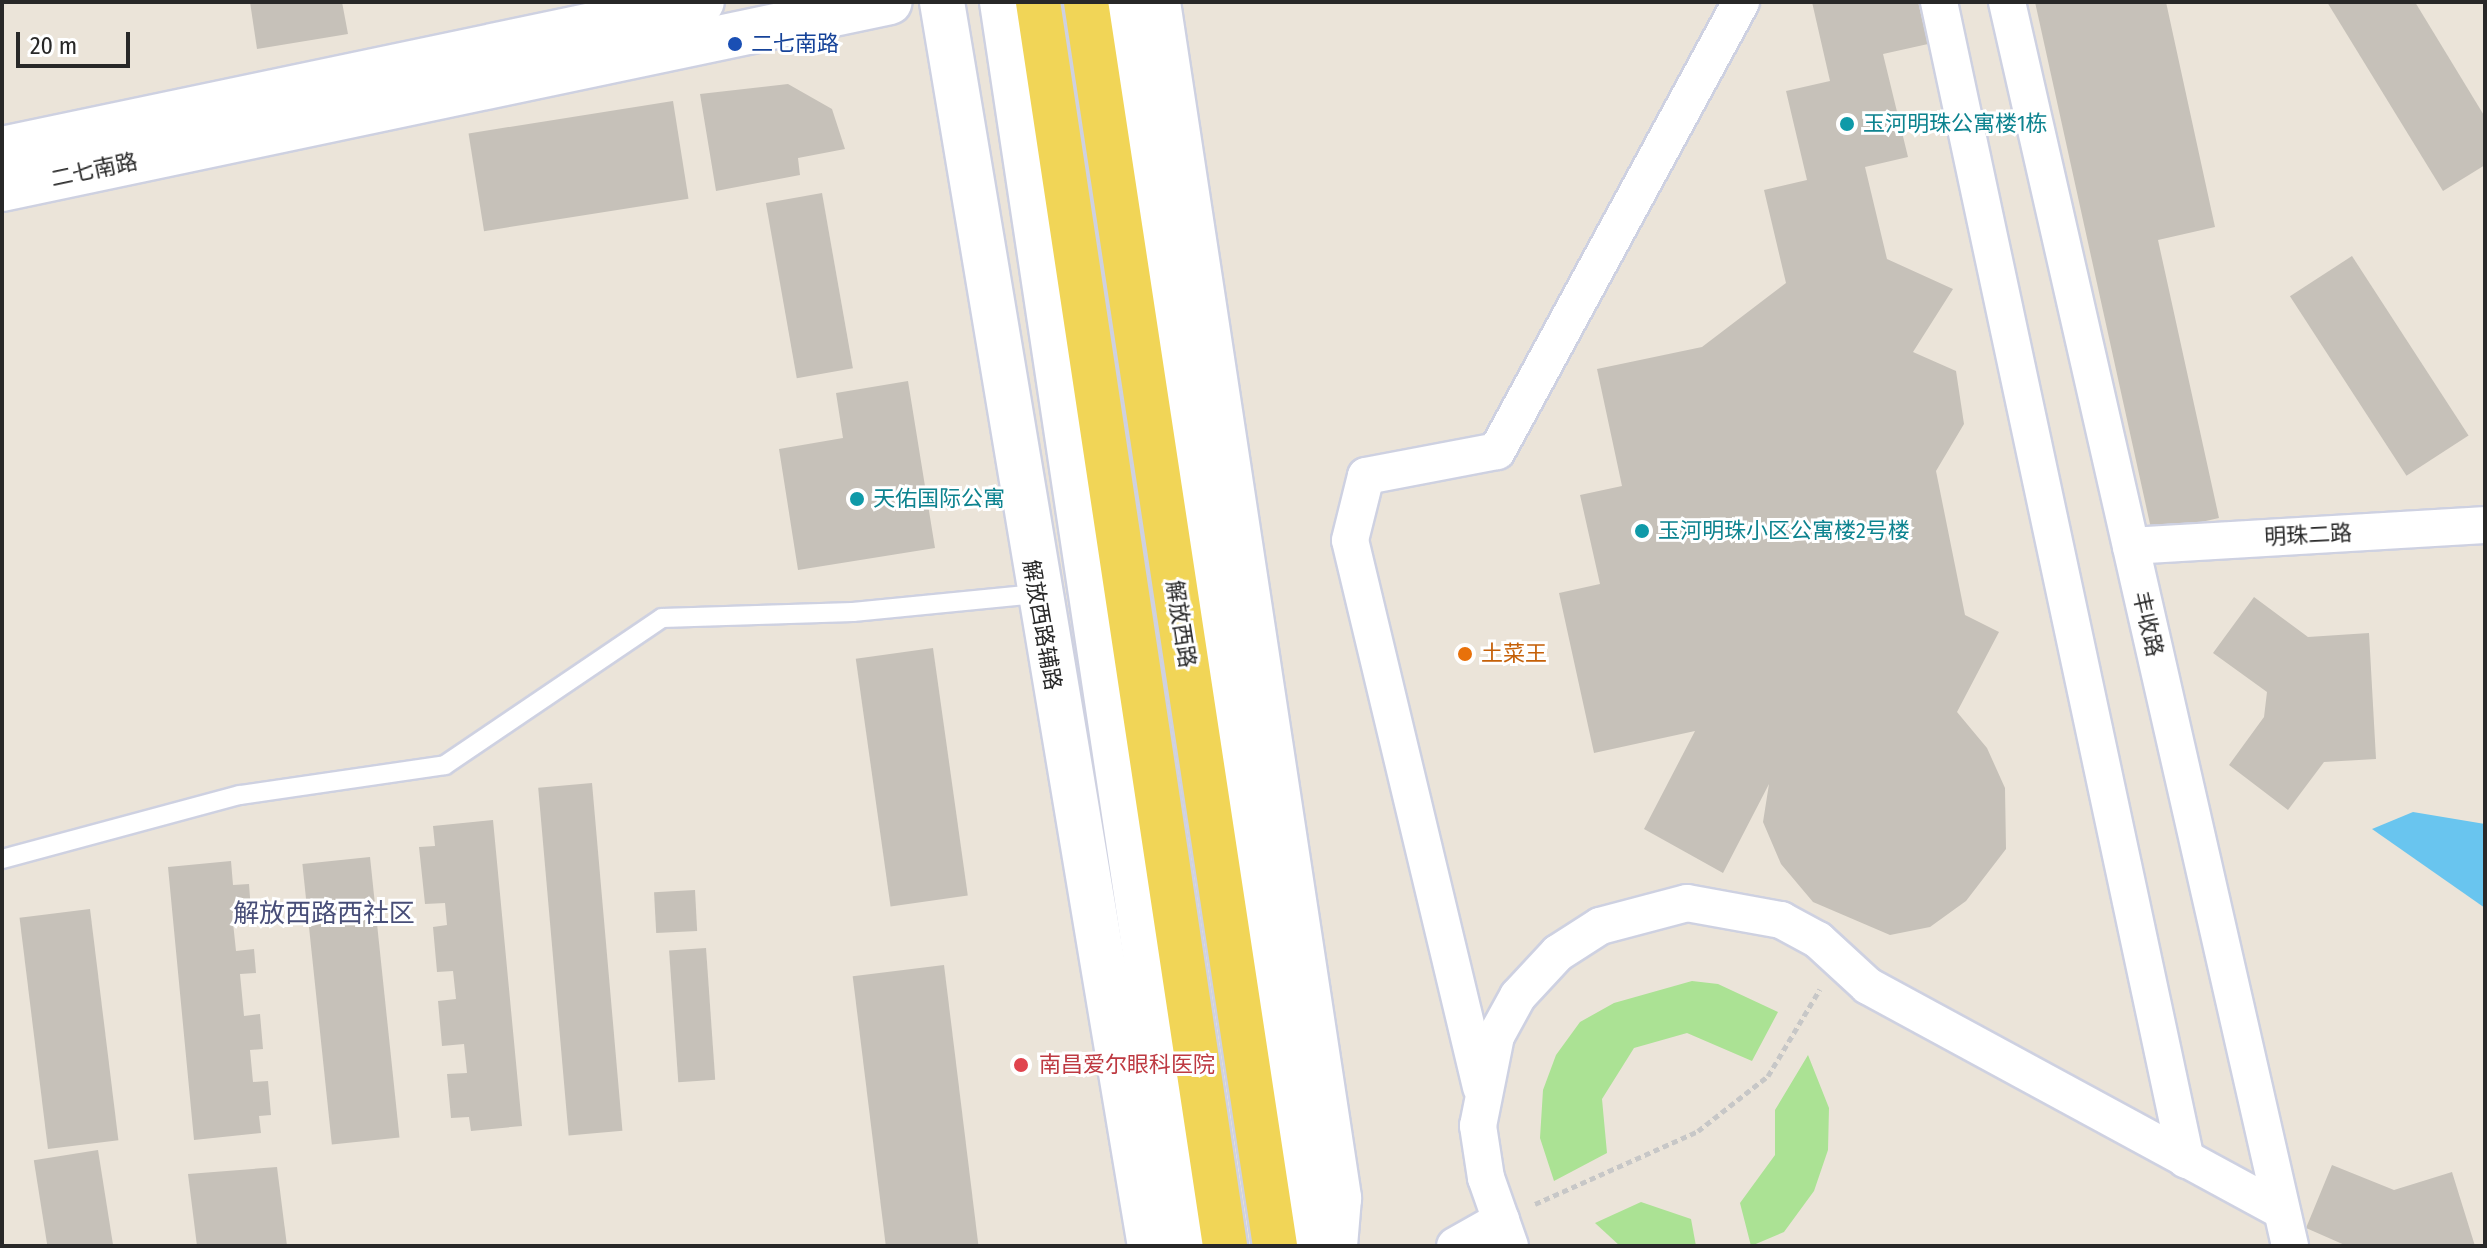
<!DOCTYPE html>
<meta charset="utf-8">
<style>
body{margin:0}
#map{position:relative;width:2487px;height:1248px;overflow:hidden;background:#ebe4d9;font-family:"Fira Sans Condensed","Noto Sans SC",sans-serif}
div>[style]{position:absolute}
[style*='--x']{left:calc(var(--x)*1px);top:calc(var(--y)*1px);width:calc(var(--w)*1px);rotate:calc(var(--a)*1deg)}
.green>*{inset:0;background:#abe294}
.water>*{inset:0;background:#69c5ef}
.building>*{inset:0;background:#c6c1b9;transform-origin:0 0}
.path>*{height:5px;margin-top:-2.5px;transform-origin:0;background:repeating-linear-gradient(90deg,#c7c7c7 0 6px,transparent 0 10px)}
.roads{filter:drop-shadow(2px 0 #ced1e1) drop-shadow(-2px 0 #ced1e1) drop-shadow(0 2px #ced1e1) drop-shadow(0 -2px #ced1e1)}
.service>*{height:18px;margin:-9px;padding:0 9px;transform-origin:9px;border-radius:9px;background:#fff}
.minor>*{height:36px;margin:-18px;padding:0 18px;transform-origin:18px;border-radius:18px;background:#fff}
.tertiary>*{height:44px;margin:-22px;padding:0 22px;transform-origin:22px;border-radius:22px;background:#fff}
.secondary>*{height:44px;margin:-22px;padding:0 22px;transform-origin:22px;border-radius:22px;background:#fff}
.primary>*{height:44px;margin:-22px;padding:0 22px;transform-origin:22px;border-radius:22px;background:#f1d557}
.dots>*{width:22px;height:22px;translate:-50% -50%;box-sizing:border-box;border:4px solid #fff;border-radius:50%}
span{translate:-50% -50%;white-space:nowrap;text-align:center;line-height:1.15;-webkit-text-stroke:6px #fff;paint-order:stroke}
.transit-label{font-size:22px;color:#164399}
.left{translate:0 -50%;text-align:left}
.culture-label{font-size:22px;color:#0d838f}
.street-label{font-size:22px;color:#282828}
.food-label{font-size:22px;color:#c56008}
.health-label{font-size:22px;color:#be3a42}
.quarter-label{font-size:26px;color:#484e78}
.frame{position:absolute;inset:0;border:4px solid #282828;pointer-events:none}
.scale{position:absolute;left:16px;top:32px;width:114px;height:36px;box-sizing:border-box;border:4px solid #282828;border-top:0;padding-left:10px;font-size:24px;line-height:28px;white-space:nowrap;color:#282828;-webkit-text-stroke:6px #fff;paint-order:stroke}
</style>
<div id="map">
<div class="green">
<i style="clip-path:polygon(1692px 981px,1718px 984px,1778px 1012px,1752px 1061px,1687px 1033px,1634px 1048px,1602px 1099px,1607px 1153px,1554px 1181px,1540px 1138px,1543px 1090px,1556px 1055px,1580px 1022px,1614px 1003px)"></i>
<i style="clip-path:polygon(1808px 1055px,1829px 1108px,1828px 1150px,1814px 1191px,1784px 1232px,1751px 1246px,1740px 1203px,1775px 1155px,1775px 1110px)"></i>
<i style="clip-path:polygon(1641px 1202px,1691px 1219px,1696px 1246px,1620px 1246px,1595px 1223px)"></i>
</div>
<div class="water">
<i style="clip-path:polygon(2413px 812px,2485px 824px,2485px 908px,2372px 829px)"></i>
</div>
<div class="building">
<i style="clip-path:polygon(250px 2px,342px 2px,348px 34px,257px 49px)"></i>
<i style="clip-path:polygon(1812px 2px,1918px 2px,1928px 44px,1883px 54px,1908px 157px,1865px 167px,1887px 259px,1953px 289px,1913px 352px,1956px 371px,1964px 424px,1936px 471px,1965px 615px,1999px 632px,1957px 712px,1987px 748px,2005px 788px,2006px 849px,1966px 901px,1930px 927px,1890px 935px,1813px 902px,1781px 864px,1763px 822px,1769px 784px,1723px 873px,1644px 829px,1695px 731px,1594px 753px,1559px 593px,1600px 584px,1580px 495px,1622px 486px,1597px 369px,1702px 347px,1786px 283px,1764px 190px,1807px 180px,1786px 91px,1830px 81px)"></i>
<i style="clip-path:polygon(2035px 2px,2166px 2px,2215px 227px,2158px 240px,2219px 518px,2152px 533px)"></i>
<i style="clip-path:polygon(2327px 2px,2415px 2px,2485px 117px,2485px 165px,2443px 191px)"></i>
<i style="clip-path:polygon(788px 84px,832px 109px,845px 149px,798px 158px,800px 175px,716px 191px,700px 94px)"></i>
<i style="left:673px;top:101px;width:99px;height:207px;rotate:81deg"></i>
<i style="left:822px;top:193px;width:178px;height:57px;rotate:80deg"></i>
<i style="left:2352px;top:256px;width:214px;height:74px;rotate:57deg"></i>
<i style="clip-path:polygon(908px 381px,935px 548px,798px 570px,779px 449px,843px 438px,836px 393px)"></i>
<i style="clip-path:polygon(2254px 597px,2308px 637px,2369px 633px,2376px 759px,2324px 762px,2288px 810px,2229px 765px,2264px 717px,2267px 692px,2213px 653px)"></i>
<i style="left:933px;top:648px;width:250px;height:78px;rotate:82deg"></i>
<i style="left:592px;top:783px;width:349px;height:54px;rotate:85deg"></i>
<i style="clip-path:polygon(493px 820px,522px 1126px,471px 1131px,469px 1117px,451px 1118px,447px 1074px,467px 1073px,464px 1044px,442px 1046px,438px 1001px,456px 999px,453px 971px,437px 972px,433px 927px,447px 925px,445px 903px,425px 904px,419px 847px,435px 846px,433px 826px)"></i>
<i style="left:370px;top:857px;width:282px;height:68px;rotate:84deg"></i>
<i style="clip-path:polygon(231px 861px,233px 885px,249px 884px,251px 911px,232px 913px,236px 951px,254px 949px,256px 973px,240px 974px,244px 1016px,260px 1014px,263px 1049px,250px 1050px,253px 1082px,268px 1081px,271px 1115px,259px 1116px,261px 1133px,194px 1140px,168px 867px)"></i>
<i style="left:695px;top:890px;width:41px;height:41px;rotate:87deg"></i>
<i style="left:90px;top:909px;width:233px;height:71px;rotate:83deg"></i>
<i style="left:706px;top:948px;width:132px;height:37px;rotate:86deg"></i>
<i style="left:944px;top:965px;width:283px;height:92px;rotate:83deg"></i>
<i style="left:98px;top:1150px;width:97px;height:65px;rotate:81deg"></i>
<i style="clip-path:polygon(2332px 1165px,2394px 1190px,2452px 1172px,2475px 1246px,2347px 1246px,2306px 1228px)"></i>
<i style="clip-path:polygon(277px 1167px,287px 1246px,197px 1246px,188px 1174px)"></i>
</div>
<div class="path">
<i style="--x:1535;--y:1204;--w:179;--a:-24.1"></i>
<i style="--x:1698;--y:1131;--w:89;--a:-38.2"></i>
<i style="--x:1768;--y:1076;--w:101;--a:-59.1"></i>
</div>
<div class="roads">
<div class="service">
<i style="--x:2;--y:859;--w:246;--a:-15.1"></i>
<i style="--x:240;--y:795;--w:207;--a:-8.3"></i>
<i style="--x:445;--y:765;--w:262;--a:-34.1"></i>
<i style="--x:662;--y:618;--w:191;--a:-1.8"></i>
<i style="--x:853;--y:612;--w:184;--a:-5.6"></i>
</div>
<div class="minor">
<i style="--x:1939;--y:2;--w:1184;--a:77.96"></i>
<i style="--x:2007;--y:2;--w:1276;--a:77.18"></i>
<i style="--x:2131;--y:546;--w:355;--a:-3.4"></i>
<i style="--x:1481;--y:1087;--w:562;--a:-103.47"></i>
<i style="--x:1350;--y:540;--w:66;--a:-76"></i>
<i style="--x:1366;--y:476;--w:133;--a:-10.8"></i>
<i style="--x:1497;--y:451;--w:511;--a:-61.48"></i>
<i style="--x:1455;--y:1246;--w:53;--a:-29.5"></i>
<i style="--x:1510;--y:1246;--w:72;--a:-109.4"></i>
<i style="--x:1486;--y:1178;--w:53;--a:-98.7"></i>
<i style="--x:1478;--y:1126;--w:92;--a:-78.7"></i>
<i style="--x:1496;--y:1036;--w:46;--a:-61.2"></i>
<i style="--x:1518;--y:996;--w:59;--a:-47.1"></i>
<i style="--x:1558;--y:953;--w:50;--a:-32.7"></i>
<i style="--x:1600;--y:926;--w:90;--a:-14.8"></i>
<i style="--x:1687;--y:903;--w:96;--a:10.3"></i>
<i style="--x:1781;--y:920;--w:42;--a:28.4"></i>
<i style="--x:1818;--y:940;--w:68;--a:42.6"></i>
<i style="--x:1868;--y:986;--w:470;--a:28.5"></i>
</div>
<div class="tertiary">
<i style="--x:942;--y:2;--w:1261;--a:80.51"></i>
<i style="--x:1158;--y:2;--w:1210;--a:81.39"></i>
<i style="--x:1339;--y:1198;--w:48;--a:94.8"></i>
</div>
<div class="secondary">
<i style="--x:1002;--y:2;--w:1258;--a:81.45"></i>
<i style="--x:1120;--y:2;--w:1259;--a:81.05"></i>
<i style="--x:2;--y:149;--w:715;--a:-11.86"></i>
<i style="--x:2;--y:189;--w:907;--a:-11.89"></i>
</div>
<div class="primary">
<i style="--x:1038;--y:2;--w:1258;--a:81.45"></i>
<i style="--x:1086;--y:2;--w:1258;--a:81.36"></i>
</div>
</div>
<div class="dots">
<i style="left:735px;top:44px;background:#1a4fb4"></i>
<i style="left:1847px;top:124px;background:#0f9aa8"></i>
<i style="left:857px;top:499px;background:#0f9aa8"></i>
<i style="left:1642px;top:531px;background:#0f9aa8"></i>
<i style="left:1465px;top:654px;background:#e8710a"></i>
<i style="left:1021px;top:1065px;background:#e0444e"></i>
</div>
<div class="transit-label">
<span class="left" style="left:751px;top:44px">二七南路</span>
</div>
<div class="culture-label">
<span class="left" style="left:1863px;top:124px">玉河明珠公寓楼1栋</span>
<span class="left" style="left:873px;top:499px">天佑国际公寓</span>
<span class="left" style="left:1658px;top:531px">玉河明珠小区公寓楼2号楼</span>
</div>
<div class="street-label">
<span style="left:94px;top:170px;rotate:-12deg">二七南路</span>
<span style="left:2308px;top:535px;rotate:-3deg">明珠二路</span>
<span style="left:1181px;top:624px;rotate:81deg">解放西路</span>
<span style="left:2148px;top:624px;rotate:77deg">丰收路</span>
<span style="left:1042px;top:625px;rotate:80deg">解放西路辅路</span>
</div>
<div class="food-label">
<span class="left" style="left:1481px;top:654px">土菜王</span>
</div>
<div class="health-label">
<span class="left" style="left:1039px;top:1065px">南昌爱尔眼科医院</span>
</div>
<div class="quarter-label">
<span style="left:324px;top:914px">解放西路西社区</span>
</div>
<div class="frame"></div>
<div class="scale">20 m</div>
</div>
